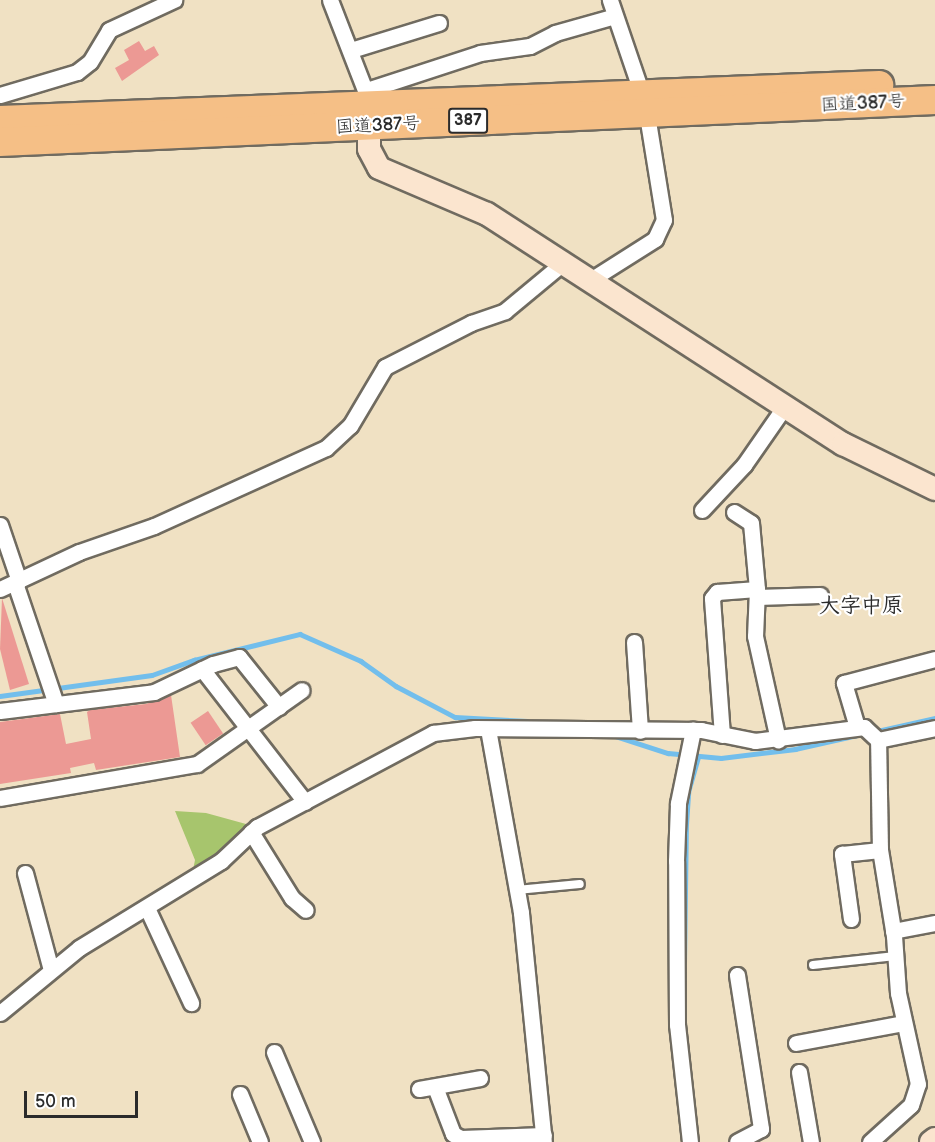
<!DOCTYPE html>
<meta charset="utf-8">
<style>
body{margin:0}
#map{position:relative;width:935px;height:1142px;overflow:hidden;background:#f0e1c3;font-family:"Balsamiq Sans","Klee One",sans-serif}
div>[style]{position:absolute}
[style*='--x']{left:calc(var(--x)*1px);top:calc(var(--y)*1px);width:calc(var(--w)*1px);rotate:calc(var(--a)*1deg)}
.green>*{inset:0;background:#a7c56d}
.stream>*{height:4.5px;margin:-2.25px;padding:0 2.25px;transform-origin:2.25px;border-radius:2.25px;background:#72beec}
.building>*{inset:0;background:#ec9994;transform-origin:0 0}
.roads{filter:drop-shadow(2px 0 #706b60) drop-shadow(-2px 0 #706b60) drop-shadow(0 2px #706b60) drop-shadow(0 -2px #706b60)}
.lane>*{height:8px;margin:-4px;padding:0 4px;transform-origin:4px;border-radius:4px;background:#fff}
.street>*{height:15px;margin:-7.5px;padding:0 7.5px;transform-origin:7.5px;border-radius:7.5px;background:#fff}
.secondary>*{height:22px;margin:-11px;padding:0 11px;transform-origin:11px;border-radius:11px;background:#fbe5cf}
.highway>*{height:28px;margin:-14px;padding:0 14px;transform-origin:14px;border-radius:14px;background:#f5bf86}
span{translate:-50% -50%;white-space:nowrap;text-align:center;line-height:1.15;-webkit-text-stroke:4.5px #fff;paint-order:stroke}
.shield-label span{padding:2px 4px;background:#fff;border:2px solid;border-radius:4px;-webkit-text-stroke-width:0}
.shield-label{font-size:16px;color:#2b2b2b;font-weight:700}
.street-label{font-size:18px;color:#2b2b2b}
.quarter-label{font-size:21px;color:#2b2b2b;font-weight:700}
.scale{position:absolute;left:24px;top:1091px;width:114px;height:27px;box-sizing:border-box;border:3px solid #2b2b2b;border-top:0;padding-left:8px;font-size:18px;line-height:21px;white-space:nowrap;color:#2b2b2b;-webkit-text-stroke:4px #fff;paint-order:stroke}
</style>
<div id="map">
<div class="green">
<i style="clip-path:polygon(175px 811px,206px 813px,246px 824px,242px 836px,192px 875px,195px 860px)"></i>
</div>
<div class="stream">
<i style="--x:0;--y:696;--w:153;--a:-7.9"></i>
<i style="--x:152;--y:675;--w:45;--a:-19.7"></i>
<i style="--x:194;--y:660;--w:109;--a:-13.8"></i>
<i style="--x:300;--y:634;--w:67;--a:23.9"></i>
<i style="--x:361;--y:661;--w:43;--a:35.5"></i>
<i style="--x:396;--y:686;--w:67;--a:27.7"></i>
<i style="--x:455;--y:717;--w:72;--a:3.2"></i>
<i style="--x:873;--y:732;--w:64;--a:-12.7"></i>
<i style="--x:615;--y:736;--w:56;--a:17.8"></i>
<i style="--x:668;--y:753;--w:53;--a:5.4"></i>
<i style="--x:721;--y:758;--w:75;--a:-6.9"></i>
<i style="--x:795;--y:749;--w:69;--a:-12.6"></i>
<i style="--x:684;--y:963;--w:139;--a:-89.2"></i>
<i style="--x:686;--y:824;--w:32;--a:-86"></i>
<i style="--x:688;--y:792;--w:36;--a:-74"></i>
</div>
<div class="building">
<i style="clip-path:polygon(139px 41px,145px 51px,154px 46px,159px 55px,122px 81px,115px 68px,129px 60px,124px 50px)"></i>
<i style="clip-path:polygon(2px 598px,29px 684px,10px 690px,0 649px)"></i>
<i style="clip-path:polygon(171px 695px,180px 757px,96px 770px,94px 763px,70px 768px,71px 773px,0 784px,0 722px,60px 714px,66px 744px,91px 739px,87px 712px,90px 710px,146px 704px)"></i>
<i style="left:208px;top:711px;width:27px;height:21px;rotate:56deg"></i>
</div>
<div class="roads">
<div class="lane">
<i style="--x:517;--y:890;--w:63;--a:-5.4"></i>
<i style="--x:813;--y:965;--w:83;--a:-6.2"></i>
</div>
<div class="street">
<i style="--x:330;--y:0;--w:105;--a:68.8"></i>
<i style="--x:351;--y:50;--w:92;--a:-17.1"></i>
<i style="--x:367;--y:90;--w:119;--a:-18.1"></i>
<i style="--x:480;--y:53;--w:50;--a:-8"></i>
<i style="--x:530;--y:46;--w:28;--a:-27"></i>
<i style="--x:555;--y:33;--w:62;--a:-15.8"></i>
<i style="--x:0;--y:95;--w:80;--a:-16.6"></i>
<i style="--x:77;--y:72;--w:16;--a:-38"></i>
<i style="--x:90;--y:62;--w:37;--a:-59"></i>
<i style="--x:109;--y:30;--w:72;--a:-24.8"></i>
<i style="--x:592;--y:279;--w:75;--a:-32.4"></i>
<i style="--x:655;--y:239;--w:21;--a:-65"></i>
<i style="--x:664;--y:220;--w:119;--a:-99.2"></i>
<i style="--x:645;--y:103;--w:109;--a:-108.8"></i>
<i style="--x:702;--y:510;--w:62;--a:-47"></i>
<i style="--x:744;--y:465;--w:72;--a:-55.2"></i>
<i style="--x:734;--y:512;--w:20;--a:33"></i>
<i style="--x:751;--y:523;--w:66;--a:84.8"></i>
<i style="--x:757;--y:589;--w:47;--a:92.4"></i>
<i style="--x:755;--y:636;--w:107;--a:77.5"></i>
<i style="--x:0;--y:525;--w:59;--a:71.3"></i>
<i style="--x:15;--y:583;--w:128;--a:71.3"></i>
<i style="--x:0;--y:589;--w:87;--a:-25.1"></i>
<i style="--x:79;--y:552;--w:79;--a:-19.1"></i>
<i style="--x:154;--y:526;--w:189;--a:-24.4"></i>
<i style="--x:326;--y:448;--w:33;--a:-43"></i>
<i style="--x:350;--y:426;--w:69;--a:-59.3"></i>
<i style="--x:385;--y:367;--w:97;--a:-27.1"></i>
<i style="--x:471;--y:323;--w:36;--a:-19"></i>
<i style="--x:505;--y:311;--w:77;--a:-39.7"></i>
<i style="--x:757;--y:597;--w:63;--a:-1.8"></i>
<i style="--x:634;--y:642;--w:89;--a:86.1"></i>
<i style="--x:202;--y:669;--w:168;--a:52.2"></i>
<i style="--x:0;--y:711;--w:155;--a:-7"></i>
<i style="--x:154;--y:692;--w:65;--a:-25.4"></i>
<i style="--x:213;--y:664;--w:27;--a:-15"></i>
<i style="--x:239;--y:657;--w:64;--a:51.3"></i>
<i style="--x:857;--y:727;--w:46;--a:-106.5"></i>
<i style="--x:844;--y:683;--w:94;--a:-14.8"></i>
<i style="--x:488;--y:729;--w:187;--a:79.8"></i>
<i style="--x:521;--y:913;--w:230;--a:84.3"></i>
<i style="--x:722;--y:735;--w:137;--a:-94.2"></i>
<i style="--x:712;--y:598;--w:8;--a:-50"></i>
<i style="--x:717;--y:592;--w:40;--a:-4.3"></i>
<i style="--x:0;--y:798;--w:200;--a:-9.8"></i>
<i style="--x:197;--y:764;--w:128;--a:-35.2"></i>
<i style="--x:251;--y:832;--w:78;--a:58.2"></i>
<i style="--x:292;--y:898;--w:18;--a:41"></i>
<i style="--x:25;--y:873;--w:100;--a:75"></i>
<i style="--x:147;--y:908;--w:105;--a:65.1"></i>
<i style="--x:851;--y:919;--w:66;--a:-97.9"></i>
<i style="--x:842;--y:854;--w:38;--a:-6"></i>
<i style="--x:893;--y:931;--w:43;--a:-10.8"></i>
<i style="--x:737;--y:975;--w:156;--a:81.1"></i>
<i style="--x:761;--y:1129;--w:27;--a:152"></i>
<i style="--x:0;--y:1013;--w:102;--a:-39.4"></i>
<i style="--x:79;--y:948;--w:167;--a:-31.5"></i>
<i style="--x:221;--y:861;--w:50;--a:-43.4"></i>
<i style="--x:257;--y:827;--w:200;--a:-28.1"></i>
<i style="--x:433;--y:733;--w:42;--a:-6.8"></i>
<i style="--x:475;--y:728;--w:226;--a:0.5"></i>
<i style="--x:701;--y:730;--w:55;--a:11.5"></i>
<i style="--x:755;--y:741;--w:110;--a:-7.3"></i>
<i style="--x:864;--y:727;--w:19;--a:43"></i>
<i style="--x:878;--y:740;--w:58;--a:-11.9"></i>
<i style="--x:796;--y:1043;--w:110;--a:-10.5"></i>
<i style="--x:274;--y:1052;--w:98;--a:67.1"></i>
<i style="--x:799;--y:1072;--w:71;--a:80.3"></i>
<i style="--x:435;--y:1087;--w:50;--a:69"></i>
<i style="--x:453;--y:1134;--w:9;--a:27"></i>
<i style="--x:461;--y:1138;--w:83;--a:-2.1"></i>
<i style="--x:419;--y:1089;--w:62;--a:-10.2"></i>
<i style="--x:240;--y:1094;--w:52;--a:67.4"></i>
<i style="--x:690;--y:1142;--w:118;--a:-96.3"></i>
<i style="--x:677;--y:1025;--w:164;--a:-90.3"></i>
<i style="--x:676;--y:861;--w:58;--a:-88"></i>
<i style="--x:678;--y:803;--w:75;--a:-78.4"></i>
<i style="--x:870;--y:1142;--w:55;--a:-42.1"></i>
<i style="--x:911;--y:1105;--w:22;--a:-72"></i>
<i style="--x:918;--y:1084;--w:93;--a:-102.4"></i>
<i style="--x:898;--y:993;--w:57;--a:-94"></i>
<i style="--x:894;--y:936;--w:87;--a:-99.2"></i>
<i style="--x:880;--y:850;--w:110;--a:-91"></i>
</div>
<div class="secondary">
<i style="--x:369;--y:109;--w:40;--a:90"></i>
<i style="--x:369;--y:149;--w:21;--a:62"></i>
<i style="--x:379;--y:168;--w:117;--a:23.1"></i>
<i style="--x:487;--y:214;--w:424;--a:32.9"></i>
<i style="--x:843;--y:444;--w:102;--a:26.1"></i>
<i style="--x:931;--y:1142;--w:5;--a:-37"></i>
</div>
<div class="highway">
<i style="--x:0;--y:120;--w:880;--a:-2.28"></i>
<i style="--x:0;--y:142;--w:936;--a:-2.57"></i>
</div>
</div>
<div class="shield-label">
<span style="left:468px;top:121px">387</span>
</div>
<div class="street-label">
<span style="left:863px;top:104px;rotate:-3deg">国道387号</span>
<span style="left:378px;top:126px;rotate:-3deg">国道387号</span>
</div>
<div class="quarter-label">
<span style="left:861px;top:606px">大字中原</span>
</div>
<div class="scale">50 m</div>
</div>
